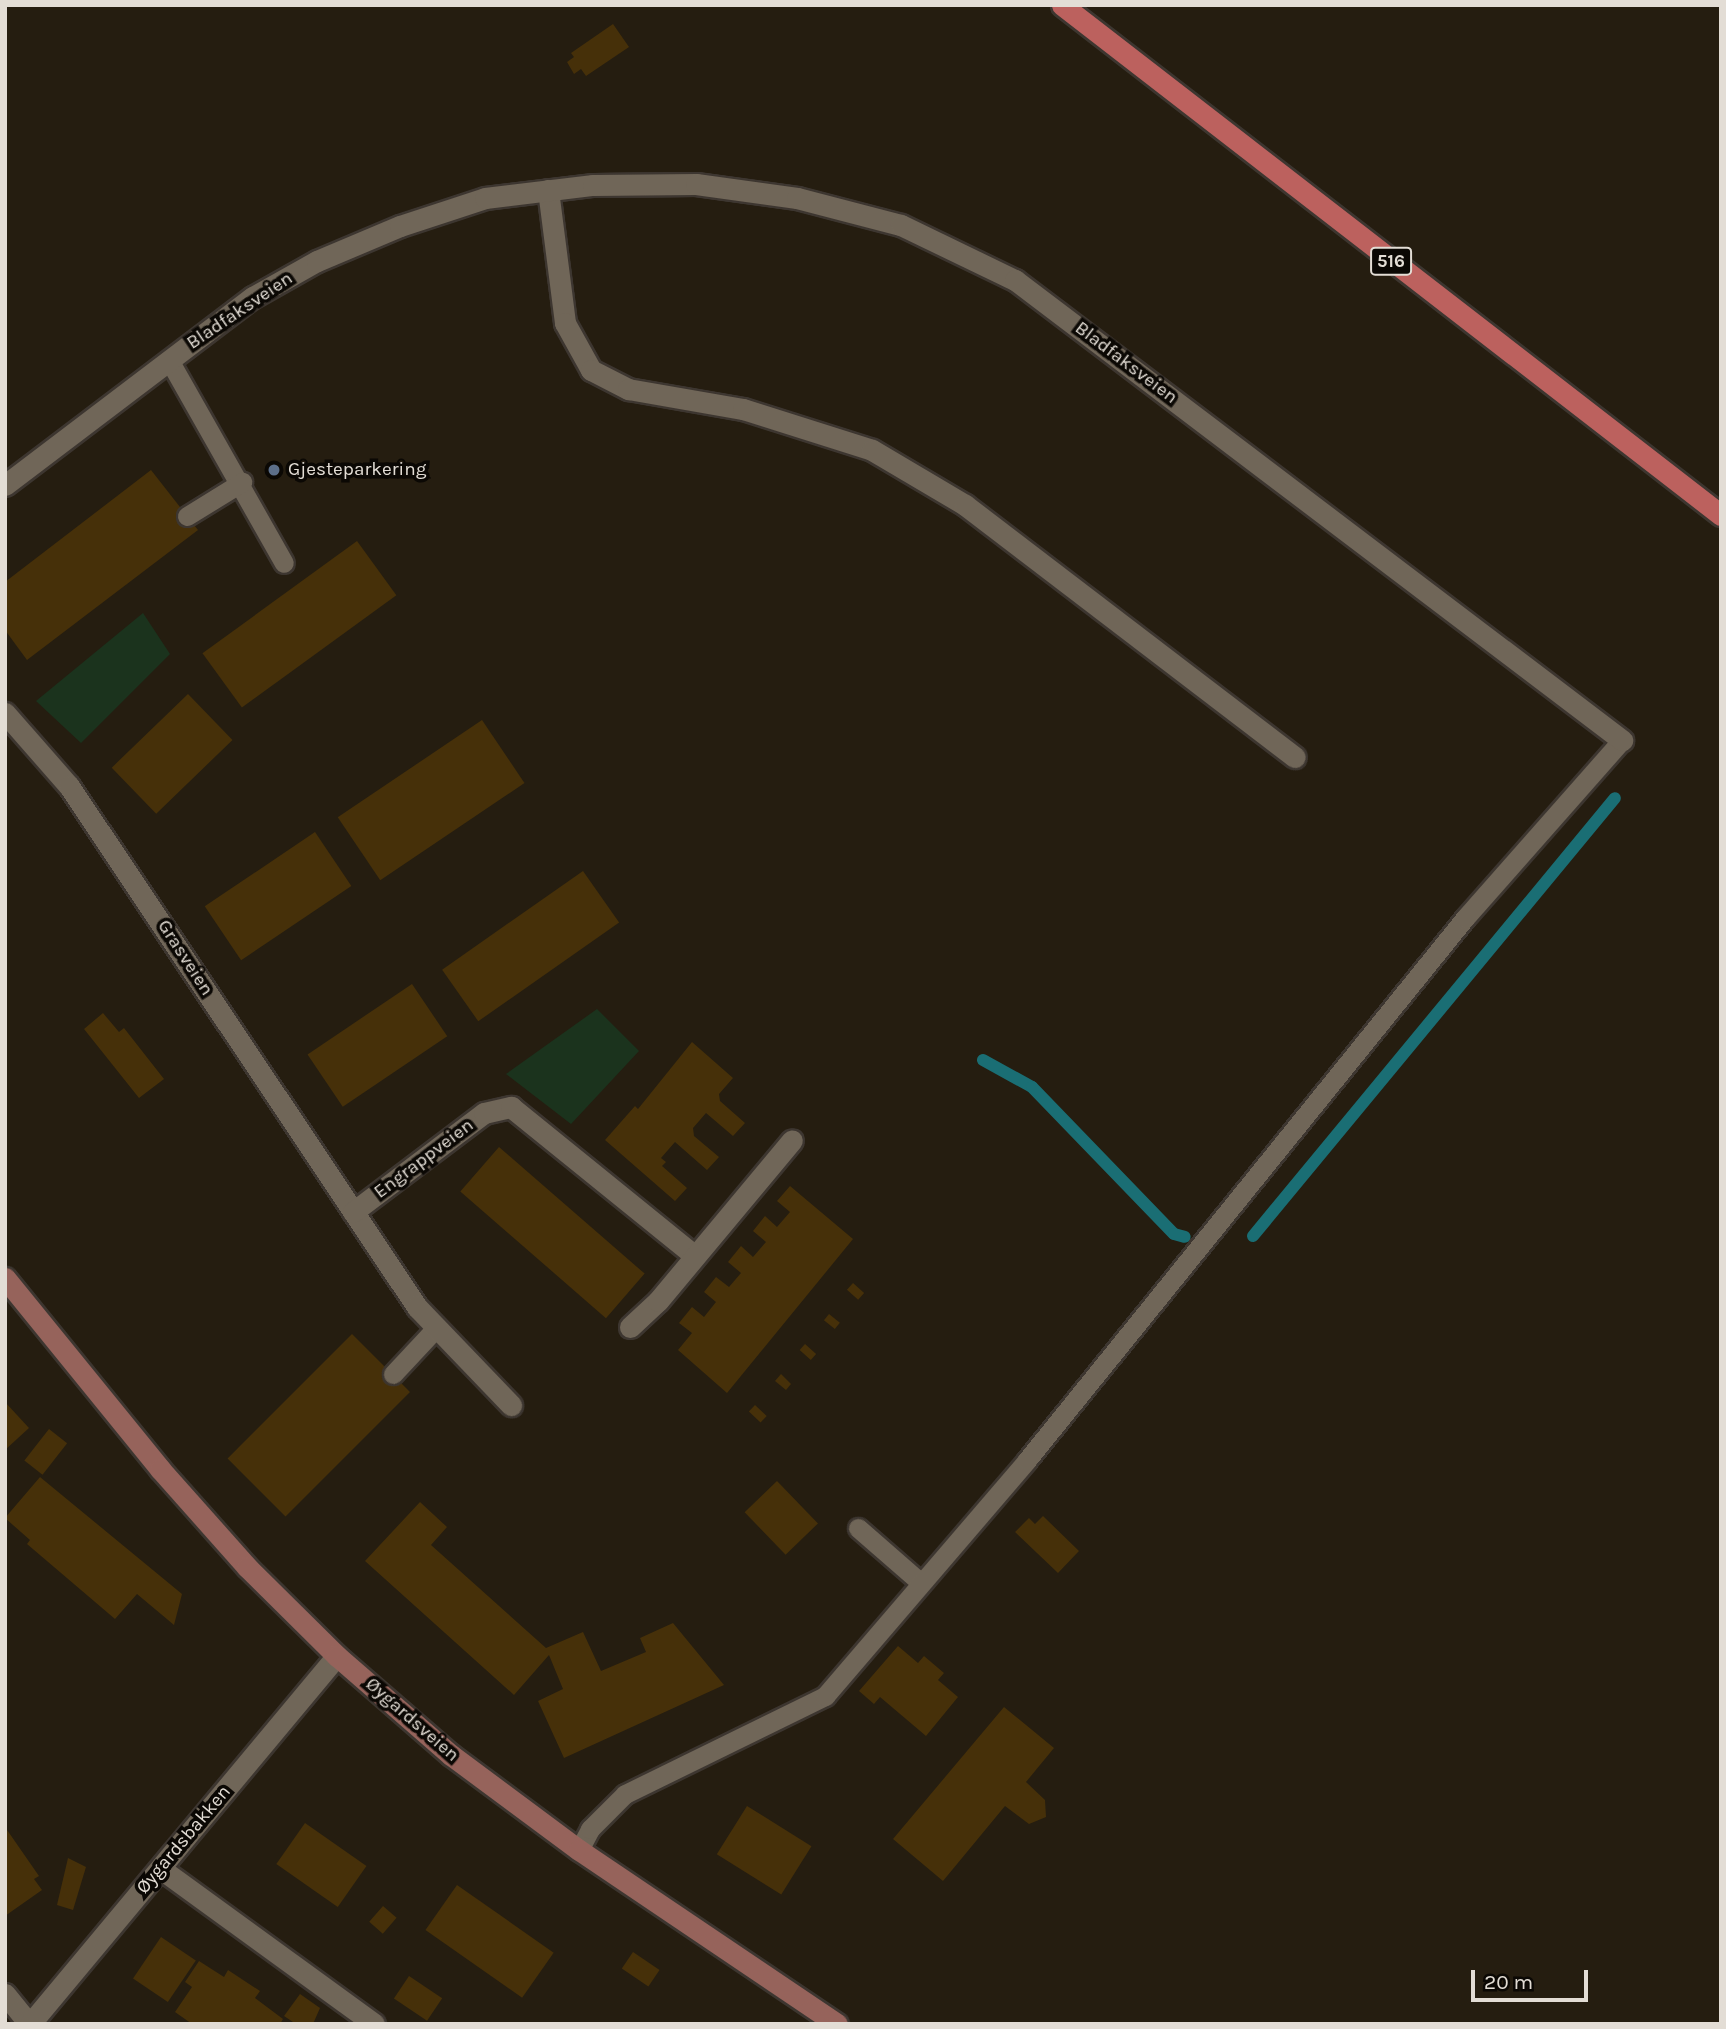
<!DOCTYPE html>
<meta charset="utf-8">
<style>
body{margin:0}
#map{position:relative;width:1726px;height:2029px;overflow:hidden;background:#251d10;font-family:Karla,sans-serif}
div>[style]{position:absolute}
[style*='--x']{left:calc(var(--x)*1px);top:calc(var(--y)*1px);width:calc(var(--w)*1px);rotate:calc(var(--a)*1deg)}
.green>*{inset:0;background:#1b331d}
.stream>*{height:12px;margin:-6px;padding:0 6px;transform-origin:6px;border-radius:6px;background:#1a6e74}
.building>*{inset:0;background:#463009;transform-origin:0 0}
.roads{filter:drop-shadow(2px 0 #3d3630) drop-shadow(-2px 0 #3d3630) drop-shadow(0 2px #3d3630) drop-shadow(0 -2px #3d3630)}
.lane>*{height:19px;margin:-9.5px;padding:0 9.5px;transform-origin:9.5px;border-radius:9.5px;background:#706658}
.street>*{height:21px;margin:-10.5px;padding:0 10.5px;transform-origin:10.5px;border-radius:10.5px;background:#706658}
.secondary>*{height:21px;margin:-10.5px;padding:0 10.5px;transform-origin:10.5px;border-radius:10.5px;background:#96635b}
.primary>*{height:21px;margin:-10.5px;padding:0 10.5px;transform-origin:10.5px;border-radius:10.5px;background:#bc615e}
.dots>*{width:19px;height:19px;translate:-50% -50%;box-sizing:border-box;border:4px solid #0b0804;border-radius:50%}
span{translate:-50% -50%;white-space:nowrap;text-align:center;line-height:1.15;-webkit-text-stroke:7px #0b0804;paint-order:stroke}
.shield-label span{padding:2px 5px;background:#0b0804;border:2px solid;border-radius:5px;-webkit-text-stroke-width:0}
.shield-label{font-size:18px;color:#e3ddd5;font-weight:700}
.street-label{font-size:19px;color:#e3ddd5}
.poi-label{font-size:19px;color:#e3ddd5}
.left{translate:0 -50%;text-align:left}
.frame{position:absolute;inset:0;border:7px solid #e3ddd5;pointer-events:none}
.scale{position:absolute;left:1471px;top:1970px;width:117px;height:32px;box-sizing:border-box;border:4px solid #e3ddd5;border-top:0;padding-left:9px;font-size:21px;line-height:24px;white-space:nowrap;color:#e3ddd5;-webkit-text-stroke:5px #0b0804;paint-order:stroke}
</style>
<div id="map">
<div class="green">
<i style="clip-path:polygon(143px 613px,170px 654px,81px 743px,36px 701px)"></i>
<i style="clip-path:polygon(597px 1009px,639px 1051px,571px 1124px,506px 1074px)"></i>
</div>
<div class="stream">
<i style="--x:983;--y:1060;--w:56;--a:28.9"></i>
<i style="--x:1032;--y:1087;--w:204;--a:46"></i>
<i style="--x:1174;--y:1234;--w:11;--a:15"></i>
<i style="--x:1253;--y:1236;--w:568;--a:-50.43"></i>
</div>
<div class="building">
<i style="clip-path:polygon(613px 24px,629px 47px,586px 76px,581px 69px,574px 74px,567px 62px,574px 57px,571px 53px)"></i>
<i style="clip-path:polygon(151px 470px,198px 530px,27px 660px,5px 630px,5px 582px)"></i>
<i style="left:357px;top:541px;width:67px;height:191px;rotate:54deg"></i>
<i style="left:188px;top:694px;width:64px;height:106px;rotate:46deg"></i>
<i style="left:482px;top:720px;width:76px;height:174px;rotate:56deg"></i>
<i style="left:315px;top:832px;width:65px;height:133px;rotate:56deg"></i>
<i style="left:583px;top:871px;width:63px;height:172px;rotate:55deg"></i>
<i style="left:412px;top:984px;width:63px;height:126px;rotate:56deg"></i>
<i style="clip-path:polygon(103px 1013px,119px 1032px,124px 1028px,164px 1079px,139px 1098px,84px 1029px)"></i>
<i style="clip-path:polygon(692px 1042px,733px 1078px,719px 1094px,720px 1101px,745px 1123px,733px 1136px,706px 1113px,693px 1128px,694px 1136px,719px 1157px,707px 1170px,675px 1142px,661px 1158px,666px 1162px,662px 1166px,687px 1188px,675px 1201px,605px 1140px,635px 1106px,638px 1109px)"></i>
<i style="left:499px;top:1147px;width:193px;height:59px;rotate:41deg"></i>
<i style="clip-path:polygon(790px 1186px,853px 1239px,727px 1393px,678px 1350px,692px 1333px,679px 1323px,692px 1307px,704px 1317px,716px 1302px,704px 1292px,716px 1277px,729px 1287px,741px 1273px,728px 1262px,741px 1246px,753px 1257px,766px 1242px,753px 1231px,765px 1216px,777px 1227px,790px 1212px,777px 1201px)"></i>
<i style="left:853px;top:1283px;width:15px;height:9px;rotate:42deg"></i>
<i style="left:829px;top:1314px;width:14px;height:8px;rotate:39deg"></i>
<i style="left:352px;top:1334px;width:82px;height:176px;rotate:45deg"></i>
<i style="left:805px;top:1344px;width:15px;height:8px;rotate:42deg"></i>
<i style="clip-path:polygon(781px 1374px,791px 1384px,786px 1390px,775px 1381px)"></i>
<i style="clip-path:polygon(5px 1402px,29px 1428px,5px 1450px)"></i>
<i style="left:755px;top:1405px;width:16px;height:9px;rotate:43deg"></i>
<i style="left:49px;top:1429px;width:23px;height:40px;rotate:38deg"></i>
<i style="clip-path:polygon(40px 1477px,182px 1594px,174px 1625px,137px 1594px,115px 1619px,27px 1544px,30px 1540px,5px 1518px)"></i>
<i style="left:777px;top:1481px;width:59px;height:45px;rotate:46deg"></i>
<i style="clip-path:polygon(420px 1502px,447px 1527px,431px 1545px,546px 1648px,583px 1632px,601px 1671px,646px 1652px,640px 1638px,673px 1623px,724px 1685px,564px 1758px,538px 1701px,563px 1689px,549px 1655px,514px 1695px,365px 1561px)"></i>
<i style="clip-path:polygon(1043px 1516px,1079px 1551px,1058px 1573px,1015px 1532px,1029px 1518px,1035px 1524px)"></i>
<i style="clip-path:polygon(898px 1646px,918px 1663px,924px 1656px,944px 1673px,938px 1680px,958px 1697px,926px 1736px,880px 1697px,874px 1704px,859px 1691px)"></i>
<i style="clip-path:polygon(1004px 1707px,1054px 1748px,1026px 1782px,1045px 1800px,1046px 1817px,1029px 1824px,1005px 1806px,943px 1881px,893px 1839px)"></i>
<i style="left:747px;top:1806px;width:76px;height:57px;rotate:32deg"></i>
<i style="left:305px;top:1823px;width:75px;height:50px;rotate:35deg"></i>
<i style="clip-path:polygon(5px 1827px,39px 1876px,34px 1879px,42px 1890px,5px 1916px)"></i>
<i style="clip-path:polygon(68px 1858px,86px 1867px,73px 1910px,57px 1905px)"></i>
<i style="left:457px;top:1885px;width:118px;height:55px;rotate:35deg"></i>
<i style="left:383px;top:1906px;width:18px;height:21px;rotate:41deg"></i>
<i style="left:161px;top:1937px;width:42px;height:50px;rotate:34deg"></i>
<i style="left:633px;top:1952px;width:32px;height:20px;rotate:34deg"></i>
<i style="clip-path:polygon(199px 1961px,224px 1977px,228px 1970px,260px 1991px,255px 1998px,283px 2019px,280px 2024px,192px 2024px,175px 2012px,192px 1987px,185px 1982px)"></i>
<i style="left:409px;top:1976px;width:40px;height:27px;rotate:34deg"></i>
<i style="clip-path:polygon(300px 1994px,320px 2008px,313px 2024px,296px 2024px,284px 2016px)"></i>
</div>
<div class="roads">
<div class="lane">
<i style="--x:169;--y:360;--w:233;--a:60.5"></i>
<i style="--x:187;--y:516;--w:65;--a:-31.7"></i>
<i style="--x:393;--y:1374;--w:63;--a:-46.9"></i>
<i style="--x:858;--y:1528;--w:82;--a:41.1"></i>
<i style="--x:579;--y:1850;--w:24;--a:-62"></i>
<i style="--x:590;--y:1829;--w:49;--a:-45"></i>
<i style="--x:625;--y:1794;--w:223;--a:-26.1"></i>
<i style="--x:825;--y:1696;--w:311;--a:-49.4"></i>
<i style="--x:1027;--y:1460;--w:697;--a:-51.06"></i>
<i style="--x:1465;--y:918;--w:237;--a:-48.6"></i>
</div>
<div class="street">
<i style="--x:548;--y:190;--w:134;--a:82.7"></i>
<i style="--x:565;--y:323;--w:54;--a:61"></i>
<i style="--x:591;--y:370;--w:42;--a:27.2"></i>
<i style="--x:628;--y:389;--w:117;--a:9.9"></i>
<i style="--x:743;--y:409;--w:135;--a:17.6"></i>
<i style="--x:872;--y:450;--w:108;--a:30.6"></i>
<i style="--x:965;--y:505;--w:415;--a:37.4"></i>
<i style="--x:5;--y:485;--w:311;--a:-37.2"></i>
<i style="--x:253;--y:297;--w:73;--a:-29.4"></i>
<i style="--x:317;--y:261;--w:90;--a:-22.9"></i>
<i style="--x:400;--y:226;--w:89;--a:-18.2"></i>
<i style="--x:485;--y:198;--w:109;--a:-6.9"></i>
<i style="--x:593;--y:185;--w:103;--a:-0.6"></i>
<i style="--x:696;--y:184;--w:102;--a:7.9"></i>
<i style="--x:797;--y:198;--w:107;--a:14.6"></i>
<i style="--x:901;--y:225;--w:127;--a:25.8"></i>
<i style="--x:1015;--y:280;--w:762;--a:37.16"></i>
<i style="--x:5;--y:713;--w:97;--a:48.8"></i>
<i style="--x:69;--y:786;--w:627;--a:56.26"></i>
<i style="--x:417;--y:1307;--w:136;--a:46.2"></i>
<i style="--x:353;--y:1212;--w:164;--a:-37.1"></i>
<i style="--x:484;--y:1113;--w:28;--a:-13"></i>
<i style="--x:511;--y:1107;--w:235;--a:39"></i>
<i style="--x:630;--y:1327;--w:38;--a:-43"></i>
<i style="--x:658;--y:1301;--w:209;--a:-50.2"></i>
<i style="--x:161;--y:1869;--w:263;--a:36"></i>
<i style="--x:5;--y:1994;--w:38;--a:51"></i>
<i style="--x:30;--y:2024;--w:479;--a:-50.2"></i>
</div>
<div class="secondary">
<i style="--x:5;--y:1278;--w:246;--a:50.9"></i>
<i style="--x:160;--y:1469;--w:131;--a:48.4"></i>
<i style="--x:247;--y:1567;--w:127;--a:44.7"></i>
<i style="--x:337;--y:1656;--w:151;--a:41"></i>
<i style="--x:451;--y:1755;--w:159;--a:36.6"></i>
<i style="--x:579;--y:1850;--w:311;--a:34"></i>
</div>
<div class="primary">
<i style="--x:1062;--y:5;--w:833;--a:37.74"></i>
</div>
</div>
<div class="dots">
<i style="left:274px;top:470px;background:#5c6f8a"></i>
</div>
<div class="shield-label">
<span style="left:1391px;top:261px">516</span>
</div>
<div class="street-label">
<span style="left:240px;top:311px;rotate:-34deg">Bladfaksveien</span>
<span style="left:1126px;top:363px;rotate:37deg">Bladfaksveien</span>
<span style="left:185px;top:958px;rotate:57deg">Grasveien</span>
<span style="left:424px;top:1159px;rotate:-37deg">Engrappveien</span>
<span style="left:412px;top:1720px;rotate:41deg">Øygardsveien</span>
<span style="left:184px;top:1840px;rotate:-50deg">Øygardsbakken</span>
</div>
<div class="poi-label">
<span class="left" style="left:288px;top:470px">Gjesteparkering</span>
</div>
<div class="frame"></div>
<div class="scale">20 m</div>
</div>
